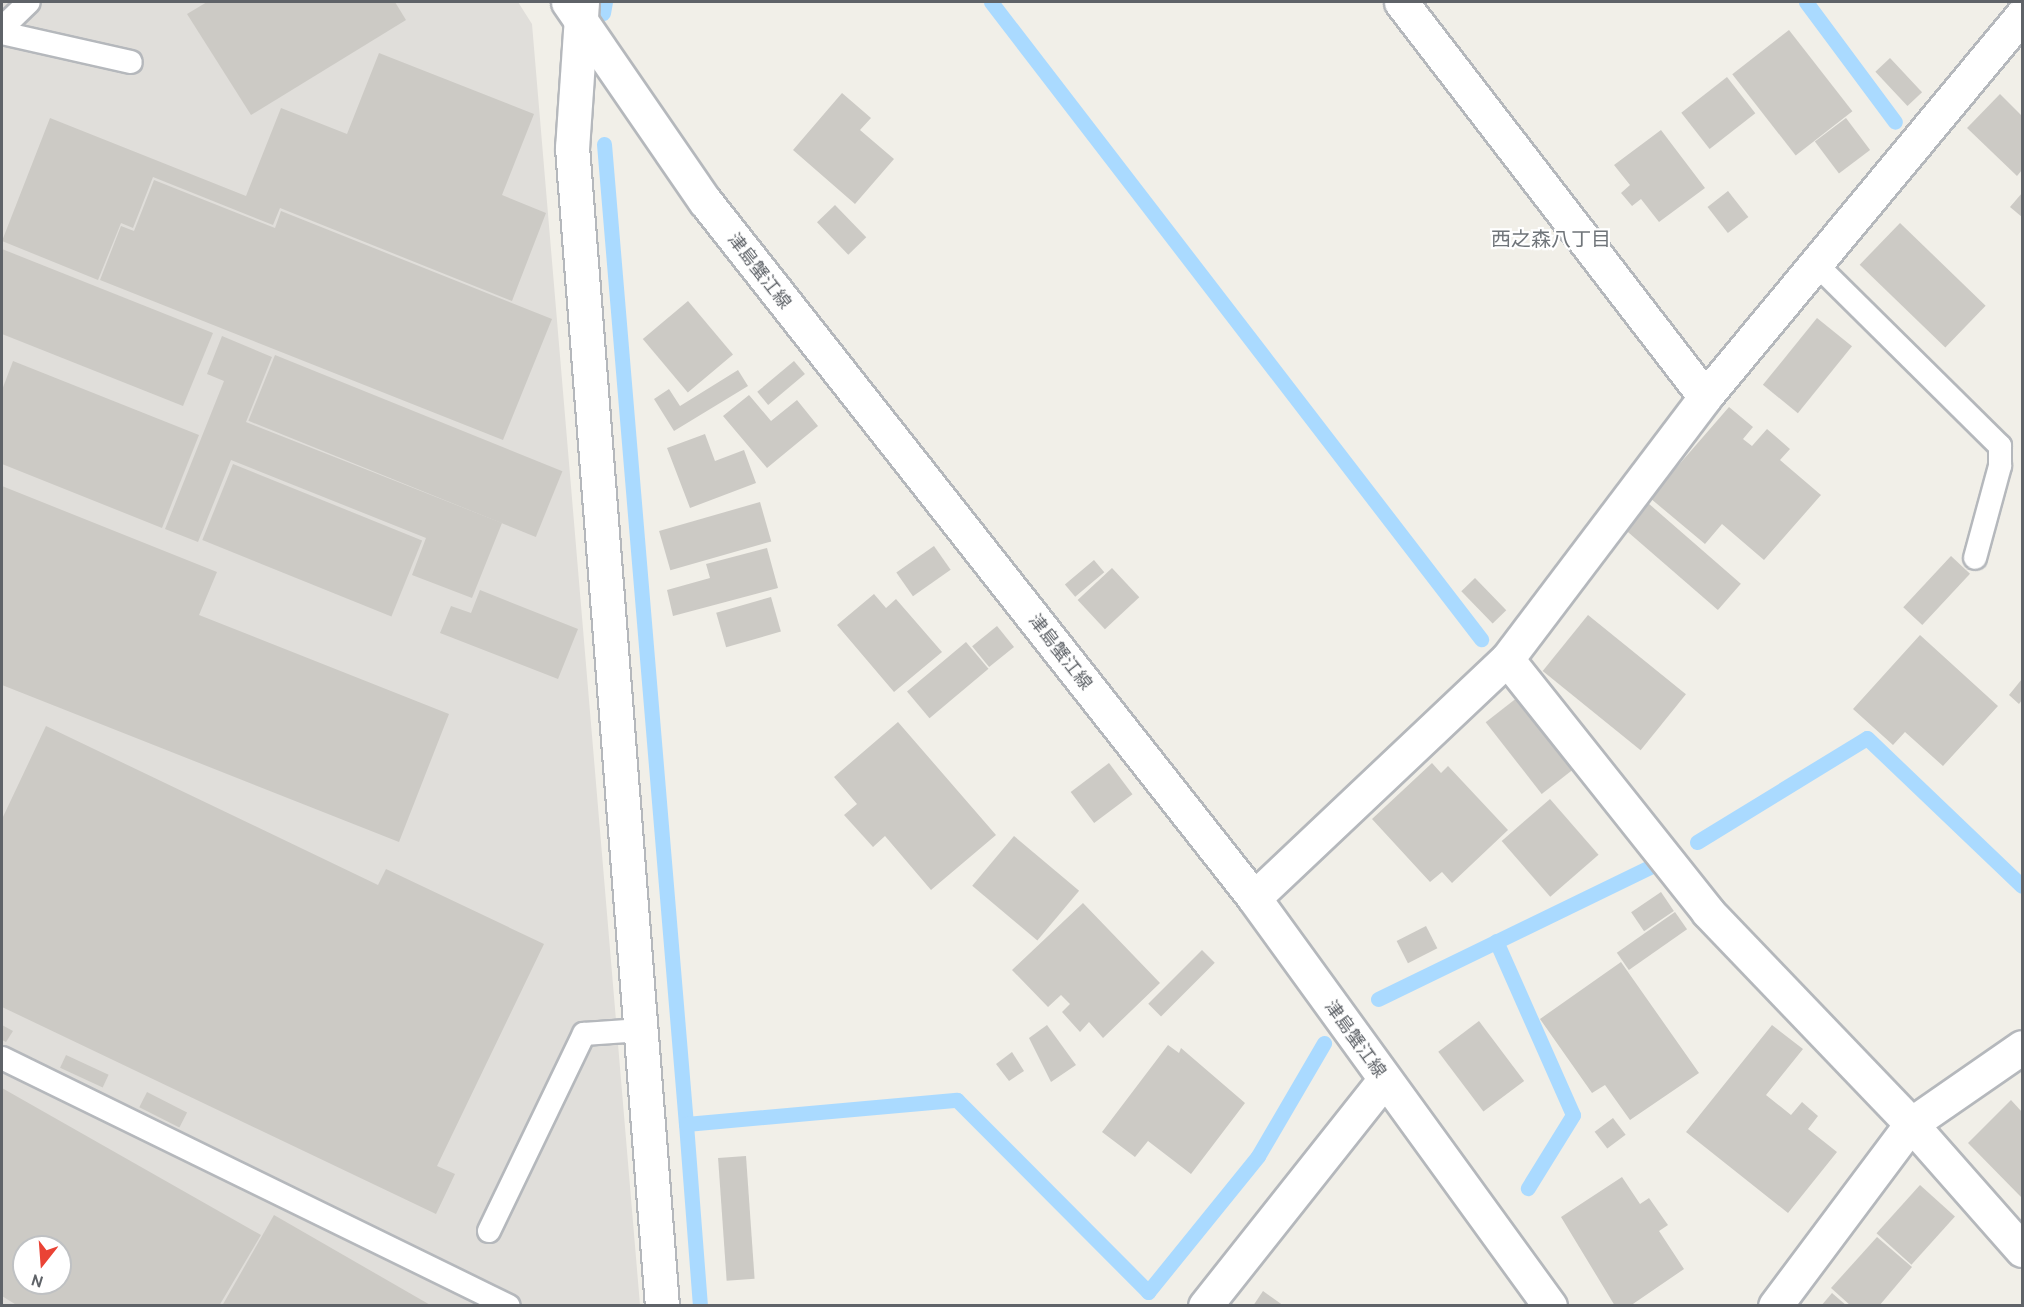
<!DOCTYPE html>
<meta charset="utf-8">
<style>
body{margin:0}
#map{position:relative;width:2024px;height:1307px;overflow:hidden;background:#f1efe8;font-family:Cabin,"Noto Sans JP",sans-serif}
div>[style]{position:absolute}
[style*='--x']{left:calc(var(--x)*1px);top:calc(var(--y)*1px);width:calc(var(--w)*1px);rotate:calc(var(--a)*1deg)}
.industrial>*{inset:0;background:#e0deda}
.stream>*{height:15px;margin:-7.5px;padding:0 7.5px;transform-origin:7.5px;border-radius:7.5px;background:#aadaff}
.building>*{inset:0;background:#cccac5;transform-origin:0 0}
.roads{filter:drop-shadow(2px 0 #b5b8bc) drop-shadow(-2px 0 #b5b8bc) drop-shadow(0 2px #b5b8bc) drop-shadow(0 -2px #b5b8bc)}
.lane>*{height:22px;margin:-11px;padding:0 11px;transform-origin:11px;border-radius:11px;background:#fff}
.street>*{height:33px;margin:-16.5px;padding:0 16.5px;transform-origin:16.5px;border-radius:16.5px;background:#fff}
.secondary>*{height:33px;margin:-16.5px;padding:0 16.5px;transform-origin:16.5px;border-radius:16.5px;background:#fff}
span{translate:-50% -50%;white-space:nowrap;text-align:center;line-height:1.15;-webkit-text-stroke:4.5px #fff;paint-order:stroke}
.street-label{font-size:18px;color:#5f6368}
.neighbourhood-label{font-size:20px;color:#70757a}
.frame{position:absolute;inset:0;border:3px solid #5f6368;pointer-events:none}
.north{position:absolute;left:12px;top:1235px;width:60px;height:60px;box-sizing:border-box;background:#fff;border:2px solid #bfc1c3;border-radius:50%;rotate:197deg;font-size:16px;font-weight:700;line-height:24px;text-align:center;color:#5f6368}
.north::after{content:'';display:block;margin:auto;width:21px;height:27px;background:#ea4335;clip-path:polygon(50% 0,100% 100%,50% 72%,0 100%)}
</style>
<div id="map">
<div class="industrial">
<i style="clip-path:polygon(evenodd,2px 2px,518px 2px,532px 24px,640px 1305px,2px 1306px,2px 2px,24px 1247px,60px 1247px,60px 1283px,24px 1283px,24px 1247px)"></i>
</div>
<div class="stream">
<i style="--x:991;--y:2;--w:804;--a:52.43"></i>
<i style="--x:1806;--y:2;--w:149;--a:53.4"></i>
<i style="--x:603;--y:13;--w:11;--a:-80"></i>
<i style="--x:604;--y:144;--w:983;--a:85.22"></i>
<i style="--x:1697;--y:842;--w:199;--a:-31.5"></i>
<i style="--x:1867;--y:738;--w:214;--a:43.7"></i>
<i style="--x:1496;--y:941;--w:190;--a:66.1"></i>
<i style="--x:1573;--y:1115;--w:86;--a:121.7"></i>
<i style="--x:1378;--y:999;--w:305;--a:-25.9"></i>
<i style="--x:700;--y:1306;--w:183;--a:-94.4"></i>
<i style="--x:686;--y:1124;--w:272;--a:-5.1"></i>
<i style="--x:957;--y:1100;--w:271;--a:45.1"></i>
<i style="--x:1148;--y:1292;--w:175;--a:-51"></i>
<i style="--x:1258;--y:1156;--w:131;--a:-59.7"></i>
</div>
<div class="building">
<i style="clip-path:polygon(207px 2px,395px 2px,406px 20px,251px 115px,187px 14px)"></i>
<i style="left:1789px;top:30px;width:103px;height:72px;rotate:52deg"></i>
<i style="clip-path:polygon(379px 53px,534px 114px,502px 195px,546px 213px,512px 301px,280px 208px,273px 225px,153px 177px,133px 228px,121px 223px,98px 280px,2px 241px,50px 118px,246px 196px,281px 108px,347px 134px)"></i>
<i style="left:1890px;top:58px;width:47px;height:20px;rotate:47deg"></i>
<i style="left:1727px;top:77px;width:46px;height:58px;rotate:52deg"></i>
<i style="clip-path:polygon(842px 93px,871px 118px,860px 130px,894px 159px,855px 204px,793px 150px)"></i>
<i style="clip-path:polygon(2000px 94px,2022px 116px,2022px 170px,2017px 176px,1967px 128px)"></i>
<i style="left:1846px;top:118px;width:40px;height:39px;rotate:53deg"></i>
<i style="clip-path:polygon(1661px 130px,1705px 188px,1659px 222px,1641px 199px,1632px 206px,1621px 193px,1630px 185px,1614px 165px)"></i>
<i style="clip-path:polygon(154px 180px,275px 228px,281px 211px,552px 319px,503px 440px,100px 280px,121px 226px,134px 231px)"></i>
<i style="left:1728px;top:191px;width:33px;height:26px;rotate:52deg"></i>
<i style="clip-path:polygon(2022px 193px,2022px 217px,2010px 207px)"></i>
<i style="left:835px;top:205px;width:45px;height:25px;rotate:46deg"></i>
<i style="left:1900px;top:223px;width:119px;height:58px;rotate:44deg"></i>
<i style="clip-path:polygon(2px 249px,213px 333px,183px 406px,2px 334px)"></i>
<i style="left:688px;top:301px;width:70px;height:59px;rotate:50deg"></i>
<i style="left:1817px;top:318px;width:45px;height:86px;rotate:39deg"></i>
<i style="clip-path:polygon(222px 336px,272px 357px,246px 422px,502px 523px,472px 598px,412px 575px,426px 538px,231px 460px,198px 542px,165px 529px,224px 381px,207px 374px)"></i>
<i style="left:275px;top:355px;width:310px;height:71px;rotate:22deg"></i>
<i style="clip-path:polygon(13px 361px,199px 435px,162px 528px,2px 464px,2px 390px)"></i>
<i style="left:794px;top:361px;width:17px;height:48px;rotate:50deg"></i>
<i style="clip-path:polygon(738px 370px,748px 386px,674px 431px,654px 399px,669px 389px,680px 406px)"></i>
<i style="clip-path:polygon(749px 395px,771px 421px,797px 400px,818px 426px,767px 468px,723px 416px)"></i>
<i style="clip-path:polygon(1729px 407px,1753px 427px,1743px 439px,1752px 446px,1767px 429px,1790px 449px,1780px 460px,1821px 495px,1764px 560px,1722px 524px,1705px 544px,1650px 498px)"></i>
<i style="clip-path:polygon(705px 434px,715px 461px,744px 450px,756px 483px,690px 508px,667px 448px)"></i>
<i style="left:233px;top:464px;width:204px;height:82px;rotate:22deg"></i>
<i style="clip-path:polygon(2px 486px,217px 572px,199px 615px,449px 714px,399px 842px,2px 685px)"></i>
<i style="left:760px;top:502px;width:41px;height:105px;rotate:74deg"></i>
<i style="left:1648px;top:503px;width:123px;height:35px;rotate:41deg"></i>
<i style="left:934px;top:546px;width:29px;height:46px;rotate:55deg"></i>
<i style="clip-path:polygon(767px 548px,778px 588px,673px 616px,667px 590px,710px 578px,706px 564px)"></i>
<i style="left:1951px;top:556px;width:26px;height:70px;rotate:43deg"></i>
<i style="left:1094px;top:560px;width:16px;height:38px;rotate:50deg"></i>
<i style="left:1112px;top:568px;width:40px;height:47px;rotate:47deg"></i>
<i style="left:1475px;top:578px;width:45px;height:19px;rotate:46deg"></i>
<i style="clip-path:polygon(480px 590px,578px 629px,558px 679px,440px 633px,451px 606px,471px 613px)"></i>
<i style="clip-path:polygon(874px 594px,886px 608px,896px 599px,942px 652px,894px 692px,837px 625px)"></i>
<i style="left:771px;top:597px;width:36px;height:57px;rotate:74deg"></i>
<i style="left:1588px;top:615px;width:126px;height:72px;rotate:39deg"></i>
<i style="left:997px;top:626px;width:27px;height:32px;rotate:51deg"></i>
<i style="clip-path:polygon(1920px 635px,1998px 706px,1943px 766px,1905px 732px,1893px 745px,1853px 709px)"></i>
<i style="left:966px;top:642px;width:35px;height:77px;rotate:50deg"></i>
<i style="clip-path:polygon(2022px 679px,2022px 700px,2019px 704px,2009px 695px)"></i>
<i style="left:1518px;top:697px;width:91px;height:41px;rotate:52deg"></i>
<i style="clip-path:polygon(898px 722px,996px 835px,931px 890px,885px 836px,873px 847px,844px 815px,857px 804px,834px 777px)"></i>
<i style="clip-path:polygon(46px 726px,378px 885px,386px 869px,544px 944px,437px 1166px,455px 1174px,436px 1214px,2px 1007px,2px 819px)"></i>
<i style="left:1109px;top:763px;width:39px;height:48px;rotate:53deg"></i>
<i style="clip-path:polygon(1432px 763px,1441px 773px,1448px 766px,1508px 830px,1452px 883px,1442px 872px,1430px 882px,1372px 819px)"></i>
<i style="left:1550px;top:799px;width:74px;height:64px;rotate:49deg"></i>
<i style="left:1014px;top:836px;width:85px;height:65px;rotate:40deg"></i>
<i style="left:1661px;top:892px;width:23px;height:36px;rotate:56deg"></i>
<i style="clip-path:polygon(1083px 903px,1160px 983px,1103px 1038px,1089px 1022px,1080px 1032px,1062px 1012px,1070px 1004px,1061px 995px,1048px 1007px,1012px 970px)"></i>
<i style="left:1675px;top:912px;width:21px;height:71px;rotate:55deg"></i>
<i style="left:1426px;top:926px;width:25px;height:33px;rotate:63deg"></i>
<i style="left:1202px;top:950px;width:18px;height:76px;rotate:45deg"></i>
<i style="clip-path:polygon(1621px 962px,1699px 1073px,1630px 1120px,1605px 1085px,1592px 1093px,1540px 1019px)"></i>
<i style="left:1479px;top:1021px;width:75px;height:51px;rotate:53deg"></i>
<i style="clip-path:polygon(2px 1025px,13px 1031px,6px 1042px,2px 1040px)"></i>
<i style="clip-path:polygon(1047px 1025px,1076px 1065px,1051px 1082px,1029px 1038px)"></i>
<i style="clip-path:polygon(1772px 1025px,1803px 1049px,1766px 1095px,1791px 1115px,1802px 1102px,1818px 1116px,1808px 1129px,1837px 1152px,1788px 1213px,1686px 1132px)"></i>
<i style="clip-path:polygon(1168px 1045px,1179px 1053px,1181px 1048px,1245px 1103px,1191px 1174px,1148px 1141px,1135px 1157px,1102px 1132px)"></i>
<i style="clip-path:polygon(1012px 1052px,1024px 1071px,1009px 1081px,996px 1064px)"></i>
<i style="left:66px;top:1055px;width:47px;height:14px;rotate:25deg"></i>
<i style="clip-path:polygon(evenodd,2px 1088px,261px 1235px,219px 1306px,18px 1306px,2px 1296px,2px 1088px,24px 1247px,60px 1247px,60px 1283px,24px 1283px,24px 1247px)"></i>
<i style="left:147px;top:1092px;width:45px;height:17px;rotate:27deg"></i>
<i style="clip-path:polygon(2011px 1100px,2022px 1112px,2022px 1198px,1968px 1143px)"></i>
<i style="left:1613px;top:1118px;width:21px;height:23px;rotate:53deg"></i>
<i style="left:746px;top:1156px;width:123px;height:28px;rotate:86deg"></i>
<i style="clip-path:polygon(1622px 1177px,1640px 1204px,1649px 1198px,1668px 1225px,1659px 1231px,1684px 1269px,1630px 1306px,1615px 1306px,1561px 1217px)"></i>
<i style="left:1920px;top:1185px;width:47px;height:65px;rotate:42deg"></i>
<i style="clip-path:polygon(274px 1215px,432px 1306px,222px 1306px)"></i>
<i style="clip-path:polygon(1877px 1237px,1912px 1267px,1879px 1306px,1851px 1306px,1831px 1288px)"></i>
<i style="clip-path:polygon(1263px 1291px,1284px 1306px,1253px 1306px)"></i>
<i style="clip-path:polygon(1832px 1293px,1847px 1306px,1821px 1306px)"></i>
</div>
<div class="roads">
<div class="lane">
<i style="--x:2;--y:28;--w:37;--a:-44"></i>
<i style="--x:2;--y:33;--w:132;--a:12.7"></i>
<i style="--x:1816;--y:264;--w:259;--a:44.7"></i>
<i style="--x:2000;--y:446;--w:20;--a:90"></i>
<i style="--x:2000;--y:466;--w:95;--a:105.2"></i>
<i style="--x:2;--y:1058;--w:564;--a:26.07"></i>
<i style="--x:489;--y:1231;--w:219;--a:-64.3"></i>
<i style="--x:584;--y:1034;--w:57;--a:-4"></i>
</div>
<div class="street">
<i style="--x:582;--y:2;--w:145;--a:93.9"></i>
<i style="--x:572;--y:147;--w:1162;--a:85.56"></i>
<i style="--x:1401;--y:2;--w:498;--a:52.4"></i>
<i style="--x:1507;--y:659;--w:323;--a:51.5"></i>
<i style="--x:1708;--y:912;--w:294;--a:46.2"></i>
<i style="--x:1911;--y:1124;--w:168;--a:48.6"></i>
<i style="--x:1254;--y:898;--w:348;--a:-43.4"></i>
<i style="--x:1507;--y:659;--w:328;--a:-52.9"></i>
<i style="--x:1705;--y:397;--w:496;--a:-50.3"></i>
<i style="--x:1775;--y:1306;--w:227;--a:-53.2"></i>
<i style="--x:1911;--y:1124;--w:135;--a:-34.7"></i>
</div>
<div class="secondary">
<i style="--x:568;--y:2;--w:242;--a:55.5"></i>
<i style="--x:705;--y:201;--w:887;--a:51.77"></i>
<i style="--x:1254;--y:898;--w:504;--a:54.04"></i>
<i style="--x:1205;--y:1306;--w:288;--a:-51.6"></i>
</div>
</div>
<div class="street-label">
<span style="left:759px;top:271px;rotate:52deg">津島蟹江線</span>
<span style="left:1060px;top:652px;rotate:52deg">津島蟹江線</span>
<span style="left:1355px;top:1039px;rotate:54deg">津島蟹江線</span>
</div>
<div class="neighbourhood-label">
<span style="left:1551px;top:239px">西之森八丁目</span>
</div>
<div class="frame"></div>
<div class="north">N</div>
</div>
